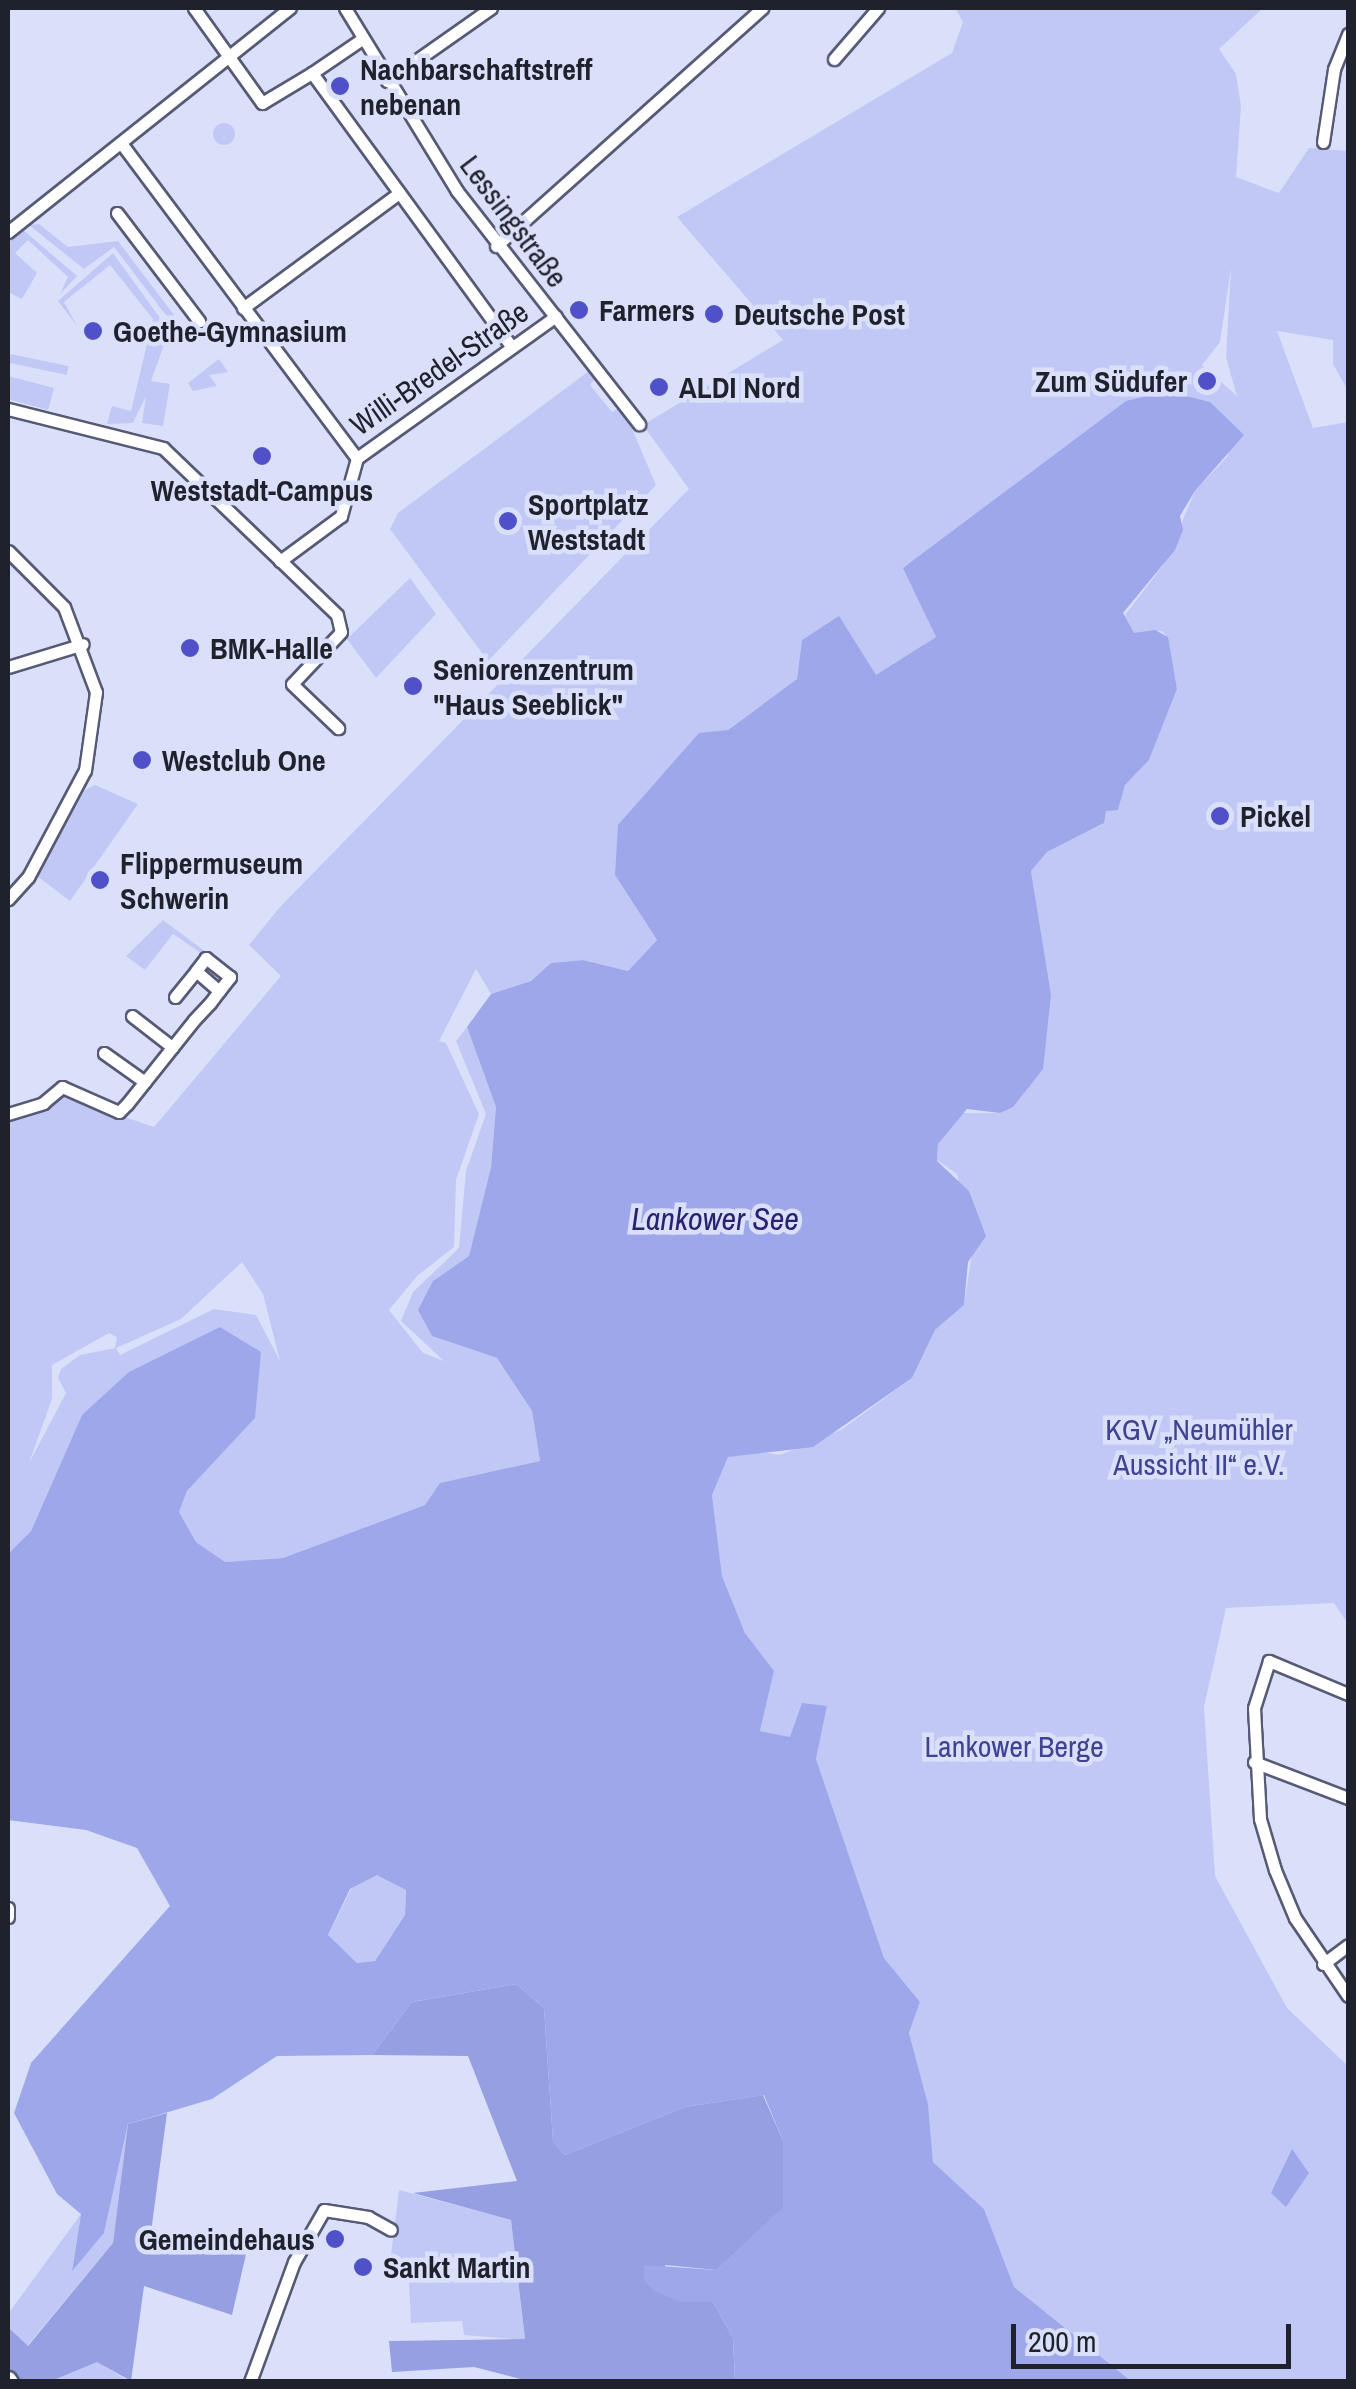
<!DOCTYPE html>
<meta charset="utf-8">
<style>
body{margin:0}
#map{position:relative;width:1356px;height:2389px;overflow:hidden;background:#dbe0fa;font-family:"Archivo Narrow",sans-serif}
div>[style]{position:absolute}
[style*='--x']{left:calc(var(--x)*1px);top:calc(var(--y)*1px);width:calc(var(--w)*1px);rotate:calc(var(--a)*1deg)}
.green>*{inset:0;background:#c1c8f6;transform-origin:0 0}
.round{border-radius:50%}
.forest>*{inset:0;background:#969fe2}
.water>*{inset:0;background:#9da7ea}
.roads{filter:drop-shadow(2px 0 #565a75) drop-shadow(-2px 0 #565a75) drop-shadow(0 2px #565a75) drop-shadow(0 -2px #565a75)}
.street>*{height:11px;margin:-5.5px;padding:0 5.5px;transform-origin:5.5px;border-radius:5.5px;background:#fff}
.secondary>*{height:15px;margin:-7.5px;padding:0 7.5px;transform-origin:7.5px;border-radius:7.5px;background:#fff}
.dots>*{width:28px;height:28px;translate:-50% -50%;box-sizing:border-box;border:5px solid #dbe0fa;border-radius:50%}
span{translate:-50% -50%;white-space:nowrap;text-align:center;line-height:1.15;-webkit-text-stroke:9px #dbe0fa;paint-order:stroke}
.poi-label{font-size:30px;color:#1f212d;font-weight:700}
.left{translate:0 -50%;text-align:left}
.right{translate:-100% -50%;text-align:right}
.street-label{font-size:30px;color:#1f212d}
.park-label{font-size:30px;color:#3f4392}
.water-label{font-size:32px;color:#262470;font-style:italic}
.frame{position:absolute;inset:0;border:10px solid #1f212d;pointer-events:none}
.scale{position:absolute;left:1011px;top:2324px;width:280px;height:45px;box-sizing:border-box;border:5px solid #1f212d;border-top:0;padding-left:12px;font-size:30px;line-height:35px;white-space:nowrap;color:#1f212d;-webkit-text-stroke:8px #dbe0fa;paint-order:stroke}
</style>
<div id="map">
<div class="green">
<i style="clip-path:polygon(evenodd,955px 8px,1263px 8px,1219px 49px,1236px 74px,1241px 106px,1236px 177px,1279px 193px,1309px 148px,1348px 151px,1348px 391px,1333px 364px,1333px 340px,1277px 331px,1313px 428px,1348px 422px,1348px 1624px,1334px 1603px,1226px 1608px,1204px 1707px,1215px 1876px,1287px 2008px,1348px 2066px,1348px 2381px,1131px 2381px,1014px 2287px,984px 2209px,933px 2162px,928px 2104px,909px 2033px,920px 2002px,884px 1958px,816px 1759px,827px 1706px,790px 1738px,760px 1731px,774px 1671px,745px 1633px,722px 1576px,712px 1495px,728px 1457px,753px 1450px,780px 1455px,841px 1430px,912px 1378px,935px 1330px,964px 1305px,973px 1246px,957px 1174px,937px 1160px,938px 1144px,958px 1113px,1000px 1113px,1042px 940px,1031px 871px,1047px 852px,1103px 824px,1106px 810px,1118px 810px,1125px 785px,1149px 760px,1177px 689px,1167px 637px,1162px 631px,1134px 633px,1122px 619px,1164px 564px,1195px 491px,1228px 456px,1232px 431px,1210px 402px,1167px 391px,904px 567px,936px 637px,876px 676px,839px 617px,802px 640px,797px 679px,728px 730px,615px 875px,657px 940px,628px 971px,583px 960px,551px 963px,531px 981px,491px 994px,476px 969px,439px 1041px,446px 1043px,479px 1114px,456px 1180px,454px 1247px,417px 1276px,389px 1310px,423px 1353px,444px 1361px,401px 1321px,413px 1292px,459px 1248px,466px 1171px,486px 1114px,456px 1041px,467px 1027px,496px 1107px,491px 1167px,469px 1256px,433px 1281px,432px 1336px,497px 1358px,532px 1411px,540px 1461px,441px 1483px,425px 1505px,283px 1558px,225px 1562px,196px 1542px,179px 1512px,187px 1491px,255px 1418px,82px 1415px,31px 1531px,8px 1554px,8px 1114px,55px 1093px,154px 1127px,281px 976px,249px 945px,280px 907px,689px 489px,643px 425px,783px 340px,677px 217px,952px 53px,963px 22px,955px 8px,1231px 268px,1226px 358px,1237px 396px,1202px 365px,1220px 342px,1231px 268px,955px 8px,242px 1262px,263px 1294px,280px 1361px,256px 1315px,214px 1309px,120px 1355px,116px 1348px,181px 1319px,242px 1262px,955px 8px,109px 1333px,117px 1337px,115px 1348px,80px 1355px,61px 1369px,58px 1378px,66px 1393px,29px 1463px,52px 1399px,52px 1365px,109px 1333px)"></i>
<i class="round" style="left:213px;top:123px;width:22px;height:22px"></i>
<i style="clip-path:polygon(39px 224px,68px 247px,118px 241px,180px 323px,175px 327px,114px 247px,84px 269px,29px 225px)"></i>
<i style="clip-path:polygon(22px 229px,77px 276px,60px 294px,68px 277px,28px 240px,15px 253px,37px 273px,22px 299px,8px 292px,8px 244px)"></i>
<i style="clip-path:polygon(113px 253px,160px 318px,165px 342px,151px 381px,170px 384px,163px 426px,142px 423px,146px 396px,133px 423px,107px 424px,112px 406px,131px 411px,153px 319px,110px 265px,64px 302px,77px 326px,58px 301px)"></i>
<i style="left:11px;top:354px;width:59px;height:9px;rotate:12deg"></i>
<i style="clip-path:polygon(219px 359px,228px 372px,209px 375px,217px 386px,193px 391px,188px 383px)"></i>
<i style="clip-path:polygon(589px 371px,595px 379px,590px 385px,612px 412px,619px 408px,627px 417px,656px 485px,488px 661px,390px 529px,398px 513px)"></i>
<i style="clip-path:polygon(8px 376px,54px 388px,48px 410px,8px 399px)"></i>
<i style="clip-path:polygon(410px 578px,436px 614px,376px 678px,347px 639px)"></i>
<i style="clip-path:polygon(95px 785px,138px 804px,70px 901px,37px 876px,85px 790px)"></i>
<i style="clip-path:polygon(163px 920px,206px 952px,204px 955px,173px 934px,145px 970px,126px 956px)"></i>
<i style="clip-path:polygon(377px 1874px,406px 1890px,405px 1915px,375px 1961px,357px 1963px,328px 1936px,351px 1889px)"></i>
<i style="clip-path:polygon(128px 2125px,113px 2243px,27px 2346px,8px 2327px,8px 2314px,81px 2214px,72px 2269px,104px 2233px)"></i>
<i style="clip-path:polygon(399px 2190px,511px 2220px,525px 2340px,464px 2335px,462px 2321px,411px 2323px,409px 2281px,388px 2279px)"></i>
<i style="clip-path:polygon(98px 2362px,128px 2381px,51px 2382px,82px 2364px)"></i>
</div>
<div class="forest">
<i style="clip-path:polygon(516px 1984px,544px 2008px,553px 2141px,565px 2155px,685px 2107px,763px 2095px,783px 2141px,784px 2207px,717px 2270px,665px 2265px,680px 2302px,713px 2302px,733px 2338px,735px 2381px,528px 2381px,474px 2367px,392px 2372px,389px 2341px,525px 2339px,511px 2220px,413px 2193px,517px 2181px,468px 2056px,372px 2055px,412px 2002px)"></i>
<i style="clip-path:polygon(167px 2113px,151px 2232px,247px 2250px,232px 2315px,144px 2286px,131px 2381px,97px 2362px,51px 2381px,8px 2379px,8px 2327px,28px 2346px,113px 2243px,128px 2124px)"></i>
</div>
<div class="water">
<i style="clip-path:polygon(evenodd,1167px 391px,1210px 402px,1244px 435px,1195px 491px,1180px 516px,1183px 530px,1175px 550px,1123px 613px,1134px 633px,1155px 630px,1168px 637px,1177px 689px,1149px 760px,1125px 785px,1118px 810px,1106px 811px,1104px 823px,1047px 852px,1031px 871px,1051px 995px,1043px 1069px,1013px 1107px,1000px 1113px,967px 1109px,938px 1144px,937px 1161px,969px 1191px,986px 1236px,968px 1262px,964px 1305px,935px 1330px,912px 1378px,813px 1447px,728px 1457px,712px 1495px,722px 1576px,745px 1633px,774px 1671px,760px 1731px,790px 1737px,802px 1703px,827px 1706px,816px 1759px,884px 1958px,920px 2002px,909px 2033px,928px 2104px,933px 2162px,984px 2209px,1014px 2287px,1131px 2381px,735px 2381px,733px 2338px,713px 2302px,680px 2302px,654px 2291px,644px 2280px,644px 2265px,717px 2270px,783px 2207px,783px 2141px,764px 2095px,685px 2107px,565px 2155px,553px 2141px,544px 2008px,516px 1984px,412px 2002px,372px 2055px,277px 2056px,212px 2099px,128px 2124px,104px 2233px,72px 2271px,81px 2214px,57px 2194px,14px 2113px,31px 2063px,170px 1906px,137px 1848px,86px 1830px,8px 1820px,8px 1554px,31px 1531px,82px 1415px,129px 1372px,220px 1327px,261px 1352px,255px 1418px,187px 1491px,179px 1512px,196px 1542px,225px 1562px,283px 1558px,425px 1505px,440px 1483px,540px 1461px,532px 1411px,497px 1358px,432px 1336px,418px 1310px,433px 1281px,469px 1256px,491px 1167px,496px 1107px,467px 1027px,491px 994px,531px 981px,551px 963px,583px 960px,628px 971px,657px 940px,615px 875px,618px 825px,699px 733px,728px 730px,797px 679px,802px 640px,839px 616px,876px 675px,936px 637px,903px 568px,1126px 401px,1167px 391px,377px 1875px,406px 1890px,405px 1915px,375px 1961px,357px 1963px,328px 1935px,350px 1889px,377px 1875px)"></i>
<i style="clip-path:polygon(1292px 2149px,1309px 2173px,1286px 2207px,1271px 2193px)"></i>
</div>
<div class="roads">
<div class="street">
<i style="--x:194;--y:8;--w:117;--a:54.4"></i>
<i style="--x:262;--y:103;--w:58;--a:-31"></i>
<i style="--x:345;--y:8;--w:215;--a:58.5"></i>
<i style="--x:457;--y:191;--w:296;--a:52"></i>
<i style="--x:362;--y:39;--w:60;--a:145.8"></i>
<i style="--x:312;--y:73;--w:339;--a:53.9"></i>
<i style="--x:834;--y:59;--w:67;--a:-49.2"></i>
<i style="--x:387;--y:81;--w:127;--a:-35.1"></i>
<i style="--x:1323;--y:142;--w:74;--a:-81.4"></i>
<i style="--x:1334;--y:69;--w:38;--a:-68"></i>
<i style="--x:121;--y:143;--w:394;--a:53.2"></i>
<i style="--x:117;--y:213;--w:136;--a:52.8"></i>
<i style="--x:8;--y:232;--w:360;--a:-38.5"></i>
<i style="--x:496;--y:246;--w:357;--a:-41.8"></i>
<i style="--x:243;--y:308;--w:194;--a:-36.4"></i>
<i style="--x:8;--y:409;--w:160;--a:14.1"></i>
<i style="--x:163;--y:448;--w:241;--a:43.8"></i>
<i style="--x:337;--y:615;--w:17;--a:77"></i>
<i style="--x:341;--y:632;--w:71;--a:133.3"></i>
<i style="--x:292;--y:684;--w:64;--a:43.7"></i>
<i style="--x:357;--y:458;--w:244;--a:-35.5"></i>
<i style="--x:8;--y:551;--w:79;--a:45"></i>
<i style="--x:64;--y:607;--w:91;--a:69.4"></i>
<i style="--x:96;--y:692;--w:79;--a:98"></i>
<i style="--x:85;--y:770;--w:121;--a:118"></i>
<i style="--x:28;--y:877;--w:30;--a:132"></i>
<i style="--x:280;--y:561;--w:76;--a:-36.4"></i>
<i style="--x:341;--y:516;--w:60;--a:-74.6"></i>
<i style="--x:8;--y:667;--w:78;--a:-17"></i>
<i style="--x:175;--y:997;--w:33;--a:-51"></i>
<i style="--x:132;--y:1016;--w:51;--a:37.8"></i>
<i style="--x:104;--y:1053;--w:50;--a:35.3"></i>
<i style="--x:8;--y:1114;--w:37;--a:-17"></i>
<i style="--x:43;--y:1103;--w:25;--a:-40"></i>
<i style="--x:62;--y:1087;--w:62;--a:23.7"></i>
<i style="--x:119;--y:1112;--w:11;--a:-45"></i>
<i style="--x:127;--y:1104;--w:107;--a:-51.4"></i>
<i style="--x:194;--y:1020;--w:23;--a:-47"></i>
<i style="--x:210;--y:1003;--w:15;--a:-53"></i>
<i style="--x:219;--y:991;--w:18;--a:-52"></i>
<i style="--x:230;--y:977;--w:31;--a:-142"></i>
<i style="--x:206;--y:958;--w:16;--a:128"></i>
<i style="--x:196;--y:971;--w:30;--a:41"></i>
<i style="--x:1348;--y:1694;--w:86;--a:-157.3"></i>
<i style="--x:1269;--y:1661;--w:49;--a:107.7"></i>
<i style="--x:1254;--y:1708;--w:111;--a:86.9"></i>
<i style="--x:1260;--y:1819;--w:53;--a:73.6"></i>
<i style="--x:1275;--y:1870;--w:52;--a:67.4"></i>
<i style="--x:1295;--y:1918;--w:94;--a:55.8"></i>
<i style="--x:1254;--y:1762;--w:101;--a:21"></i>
<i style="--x:8;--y:1908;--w:9;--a:90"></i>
<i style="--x:1323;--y:1964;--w:31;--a:-37"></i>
<i style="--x:250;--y:2382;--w:128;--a:-69.9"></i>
<i style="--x:294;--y:2262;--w:60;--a:-60"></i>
<i style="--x:324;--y:2210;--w:45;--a:9"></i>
<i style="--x:368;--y:2217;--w:26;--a:29"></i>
</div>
<div class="secondary">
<i style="--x:8;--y:2379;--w:4;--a:56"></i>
</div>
</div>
<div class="dots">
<i style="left:340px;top:86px;background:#5051c8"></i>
<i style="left:579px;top:310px;background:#5051c8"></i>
<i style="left:714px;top:314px;background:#5051c8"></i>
<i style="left:93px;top:331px;background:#5051c8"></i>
<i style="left:1207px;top:381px;background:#5051c8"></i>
<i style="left:659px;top:387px;background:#5051c8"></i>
<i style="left:262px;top:456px;background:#5051c8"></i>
<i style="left:508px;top:521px;background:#5051c8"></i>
<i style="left:190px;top:648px;background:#5051c8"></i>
<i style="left:413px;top:686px;background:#5051c8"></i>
<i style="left:142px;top:760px;background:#5051c8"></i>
<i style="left:1220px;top:816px;background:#5051c8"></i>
<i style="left:100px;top:880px;background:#5051c8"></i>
<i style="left:335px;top:2239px;background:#5051c8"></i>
<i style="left:363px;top:2267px;background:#5051c8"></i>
</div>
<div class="poi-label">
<span class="left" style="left:360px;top:86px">Nachbarschaftstreff<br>nebenan</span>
<span class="left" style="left:599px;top:310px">Farmers</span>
<span class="left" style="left:734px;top:314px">Deutsche Post</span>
<span class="left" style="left:113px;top:331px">Goethe-Gymnasium</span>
<span class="right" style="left:1187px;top:381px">Zum Südufer</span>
<span class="left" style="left:679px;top:387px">ALDI Nord</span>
<span style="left:262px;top:490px">Weststadt-Campus</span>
<span class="left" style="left:528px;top:521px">Sportplatz<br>Weststadt</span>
<span class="left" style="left:210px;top:648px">BMK-Halle</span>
<span class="left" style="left:433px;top:686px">Seniorenzentrum<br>"Haus Seeblick"</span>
<span class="left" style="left:162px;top:760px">Westclub One</span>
<span class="left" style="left:1240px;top:816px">Pickel</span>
<span class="left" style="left:120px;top:880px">Flippermuseum<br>Schwerin</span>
<span class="right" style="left:315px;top:2239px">Gemeindehaus</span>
<span class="left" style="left:383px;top:2267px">Sankt Martin</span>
</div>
<div class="street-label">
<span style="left:514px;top:221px;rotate:53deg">Lessingstraße</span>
<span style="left:439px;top:368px;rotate:-35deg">Willi-Bredel-Straße</span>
</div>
<div class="park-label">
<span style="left:1199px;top:1446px">KGV „Neumühler<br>Aussicht II“ e.V.</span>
<span style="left:1014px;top:1746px">Lankower Berge</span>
</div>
<div class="water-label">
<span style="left:715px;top:1219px">Lankower See</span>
</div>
<div class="frame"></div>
<div class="scale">200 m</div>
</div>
